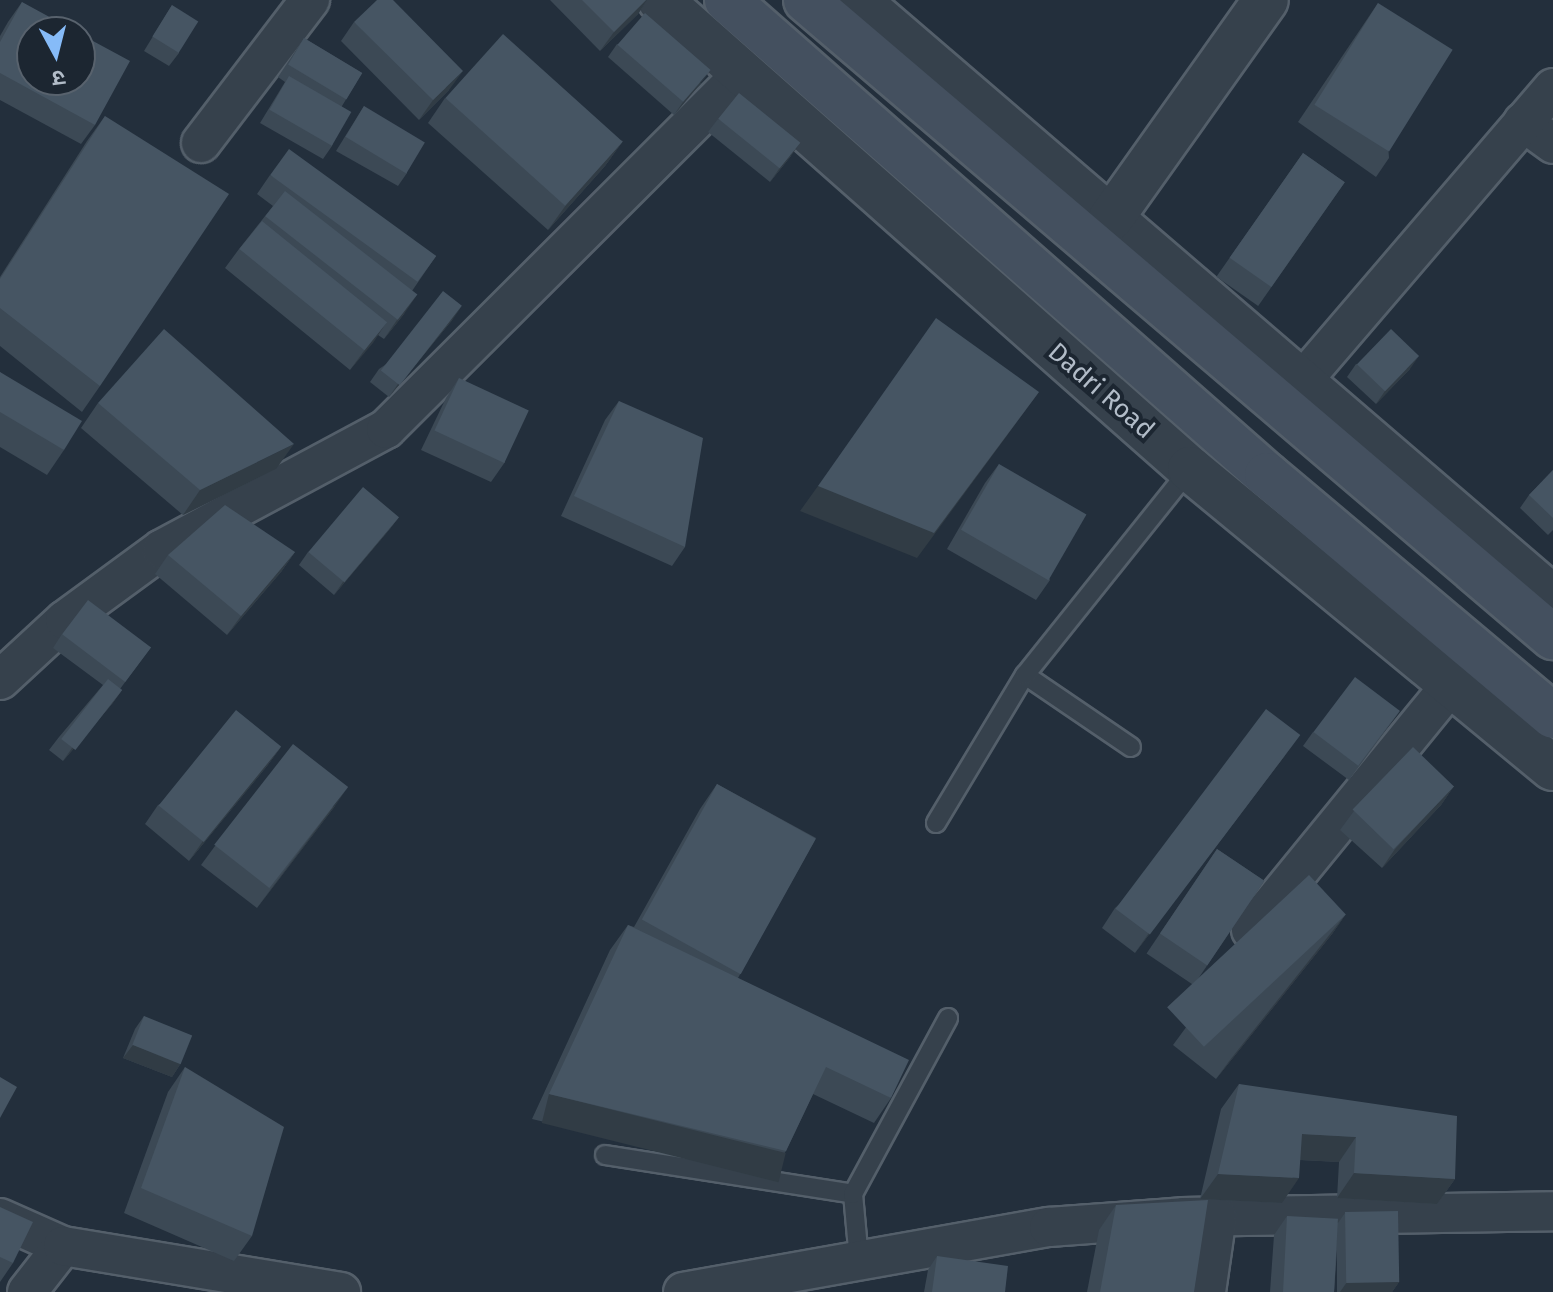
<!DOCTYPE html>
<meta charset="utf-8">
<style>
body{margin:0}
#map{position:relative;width:1553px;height:1292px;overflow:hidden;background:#232f3c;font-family:"Fira Sans","Noto Sans Devanagari",sans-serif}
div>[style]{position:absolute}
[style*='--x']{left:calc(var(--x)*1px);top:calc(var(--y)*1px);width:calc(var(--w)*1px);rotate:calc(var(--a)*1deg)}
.roads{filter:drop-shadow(2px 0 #545f6a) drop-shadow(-2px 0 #545f6a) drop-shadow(0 2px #545f6a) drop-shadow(0 -2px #545f6a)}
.service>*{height:18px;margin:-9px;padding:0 9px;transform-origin:9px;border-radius:9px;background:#36414c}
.minor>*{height:38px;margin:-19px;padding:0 19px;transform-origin:19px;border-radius:19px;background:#36414c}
.tertiary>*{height:44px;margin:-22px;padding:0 22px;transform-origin:22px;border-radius:22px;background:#36414c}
.secondary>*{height:44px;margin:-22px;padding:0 22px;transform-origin:22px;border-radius:22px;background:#44505f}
.wall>*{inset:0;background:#3c4955;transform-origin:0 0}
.shaded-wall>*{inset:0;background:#313c45;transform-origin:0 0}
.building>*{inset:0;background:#465563;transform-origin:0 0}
span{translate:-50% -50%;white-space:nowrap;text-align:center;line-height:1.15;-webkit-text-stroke:8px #1c2631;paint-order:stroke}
.street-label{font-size:26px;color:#b2bcc8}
.north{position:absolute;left:16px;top:16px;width:80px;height:80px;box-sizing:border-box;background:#1c2631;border:2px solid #58626d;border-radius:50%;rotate:173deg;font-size:22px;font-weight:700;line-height:32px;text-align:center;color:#b2bcc8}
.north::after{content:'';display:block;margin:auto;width:28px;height:36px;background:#86bbf8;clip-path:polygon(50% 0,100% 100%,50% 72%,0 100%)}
</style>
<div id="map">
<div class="roads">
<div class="service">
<i style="--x:1025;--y:675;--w:128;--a:34.2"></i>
<i style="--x:936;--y:823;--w:173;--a:-59"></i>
<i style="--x:1025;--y:675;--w:264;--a:-51.3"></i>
<i style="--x:605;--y:1155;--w:251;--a:8.9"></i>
<i style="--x:859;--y:1260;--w:66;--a:-95.2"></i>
<i style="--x:853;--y:1194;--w:200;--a:-61.6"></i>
</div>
<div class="minor">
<i style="--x:1523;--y:122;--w:37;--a:36"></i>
<i style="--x:201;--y:143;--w:180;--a:-52.7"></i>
<i style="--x:1302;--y:381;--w:386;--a:-49.4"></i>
<i style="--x:0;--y:680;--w:88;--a:-42.7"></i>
<i style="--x:65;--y:620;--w:120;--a:-36.2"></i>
<i style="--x:162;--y:549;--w:254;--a:-28.2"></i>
<i style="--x:386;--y:429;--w:503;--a:-44.92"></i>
<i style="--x:1251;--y:930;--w:320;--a:-50.8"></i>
<i style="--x:0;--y:1218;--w:69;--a:24"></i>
<i style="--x:27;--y:1292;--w:58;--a:-52"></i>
<i style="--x:63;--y:1246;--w:282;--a:9.4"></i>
<i style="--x:683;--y:1292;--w:372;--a:-10.1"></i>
<i style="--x:1049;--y:1227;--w:135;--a:-4.2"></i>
<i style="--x:1184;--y:1217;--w:369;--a:-0.9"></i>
<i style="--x:1206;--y:1292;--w:77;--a:-81.8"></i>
</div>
<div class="tertiary">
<i style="--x:660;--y:0;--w:708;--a:41.51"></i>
<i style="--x:1190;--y:469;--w:470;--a:39.5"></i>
<i style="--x:857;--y:0;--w:918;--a:40.67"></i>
<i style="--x:1111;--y:218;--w:267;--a:-54.6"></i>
</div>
<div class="secondary">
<i style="--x:727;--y:0;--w:719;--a:41.34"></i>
<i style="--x:1267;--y:475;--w:374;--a:40.1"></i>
<i style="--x:806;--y:0;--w:982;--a:40.46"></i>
</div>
</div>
<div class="wall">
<i style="clip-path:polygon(550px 0,647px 0,638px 14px,600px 51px)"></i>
<i style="clip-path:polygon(22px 2px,95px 125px,81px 144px,0 100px,0 36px,8px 22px)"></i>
<i style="clip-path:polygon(1378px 3px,1389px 158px,1376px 177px,1298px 122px)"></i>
<i style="clip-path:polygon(172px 5px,179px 53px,169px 66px,144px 51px)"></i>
<i style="clip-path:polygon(354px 22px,449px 90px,419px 120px,341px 41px)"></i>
<i style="clip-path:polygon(304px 38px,362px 73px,342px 106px,332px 146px,323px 159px,260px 123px,285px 82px,278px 77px)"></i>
<i style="clip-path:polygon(617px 44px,701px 83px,674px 115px,608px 57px)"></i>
<i style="clip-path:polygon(445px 98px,623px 141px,605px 166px,548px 230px,428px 123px)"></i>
<i style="clip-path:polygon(364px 106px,407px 173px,398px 186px,336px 151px)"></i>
<i style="clip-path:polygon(105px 116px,100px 386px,82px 412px,0 346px,0 277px,87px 141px)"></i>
<i style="clip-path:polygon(718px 119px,791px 156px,770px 182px,708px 132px)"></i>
<i style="left:1303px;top:153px;width:51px;height:151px;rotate:35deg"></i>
<i style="clip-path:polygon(270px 175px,436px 256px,412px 291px,404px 314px,384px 339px,378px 335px,350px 370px,225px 268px,239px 249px,273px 206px,257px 194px)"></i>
<i style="clip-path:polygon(453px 319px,389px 397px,370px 382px,379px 369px)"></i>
<i style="clip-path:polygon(1356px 364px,1410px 369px,1376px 404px,1347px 377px)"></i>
<i style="clip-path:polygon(0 372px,64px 450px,47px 475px,0 447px)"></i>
<i style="clip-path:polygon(459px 378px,505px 462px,491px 482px,421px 450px,446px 398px)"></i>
<i style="clip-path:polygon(619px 401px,685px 547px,672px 566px,561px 516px,605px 420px)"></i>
<i style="clip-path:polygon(98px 403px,276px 469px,183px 515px,81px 428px)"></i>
<i style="clip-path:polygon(999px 464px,1050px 580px,1036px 600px,947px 549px,985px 483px)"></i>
<i style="clip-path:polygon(1553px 470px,1553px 530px,1548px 535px,1520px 508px,1529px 495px)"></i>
<i style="clip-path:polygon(399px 517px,389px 530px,334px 595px,299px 565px,308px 552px)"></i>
<i style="clip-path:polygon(295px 552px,281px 572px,227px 635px,155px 574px,168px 555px)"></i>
<i style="clip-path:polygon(62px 634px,151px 647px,120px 689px,122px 690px,112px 704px,63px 761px,49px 750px,59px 737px,103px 685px,53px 648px)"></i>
<i style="clip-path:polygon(1400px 711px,1349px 780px,1303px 746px,1313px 732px)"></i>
<i style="clip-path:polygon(281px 747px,267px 766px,189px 861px,145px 824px,158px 805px)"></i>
<i style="clip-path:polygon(1286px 754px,1135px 953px,1102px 928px,1115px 908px)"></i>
<i style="clip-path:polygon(717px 784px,816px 838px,738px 978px,891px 1098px,874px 1123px,813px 1094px,786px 1151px,768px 1176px,532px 1119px,610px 950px,628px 925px,634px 927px,700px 809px)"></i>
<i style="clip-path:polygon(1454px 786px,1441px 805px,1382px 868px,1340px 830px,1354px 811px)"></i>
<i style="clip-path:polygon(335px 806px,257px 908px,201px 865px,215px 846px)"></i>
<i style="left:1217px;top:849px;width:57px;height:126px;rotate:34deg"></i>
<i style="clip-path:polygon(1346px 914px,1332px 934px,1216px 1079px,1173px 1045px,1187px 1026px)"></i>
<i style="clip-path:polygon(144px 1016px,181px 1063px,172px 1077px,123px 1058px,135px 1029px)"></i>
<i style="clip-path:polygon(185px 1067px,252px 1236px,234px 1261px,124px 1213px,168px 1092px)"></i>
<i style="clip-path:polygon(1239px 1084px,1455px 1179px,1437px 1204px,1337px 1198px,1339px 1162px,1300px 1160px,1282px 1203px,1200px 1199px,1221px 1109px)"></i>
<i style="clip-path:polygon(1116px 1205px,1194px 1292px,1087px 1292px,1099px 1230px)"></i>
<i style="clip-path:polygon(0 1207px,13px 1263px,0 1282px)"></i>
<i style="clip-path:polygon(1345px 1213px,1399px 1282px,1392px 1292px,1337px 1292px,1337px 1250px,1334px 1292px,1270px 1292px,1274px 1235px,1287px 1216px,1338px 1223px)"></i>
<i style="clip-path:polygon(937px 1256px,1005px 1292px,924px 1292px,928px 1270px)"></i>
</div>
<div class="shaded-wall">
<i style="clip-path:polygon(646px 0,647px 0,638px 14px,600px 51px,614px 32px)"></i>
<i style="clip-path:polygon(711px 70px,701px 83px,674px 115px,683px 102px)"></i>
<i style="clip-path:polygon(463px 71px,449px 90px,419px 120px,433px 100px)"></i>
<i style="clip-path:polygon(623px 141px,605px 166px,548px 230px,566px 205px)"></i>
<i style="clip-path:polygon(800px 143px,791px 156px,770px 182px,779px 169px)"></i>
<i style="clip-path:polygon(417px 295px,404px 314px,384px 339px,397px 320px)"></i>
<i style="clip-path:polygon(462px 306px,453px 319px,389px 397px,398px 384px)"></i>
<i style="clip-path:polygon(386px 323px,373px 343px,350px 370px,364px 351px)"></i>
<i style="clip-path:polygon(1419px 356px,1410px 369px,1376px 404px,1385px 391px)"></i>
<i style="clip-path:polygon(1039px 392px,917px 558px,800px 511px,818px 486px)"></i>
<i style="clip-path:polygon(294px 444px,276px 469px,183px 515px,200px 490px)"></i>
<i style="clip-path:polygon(399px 517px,389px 530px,334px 595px,343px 582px)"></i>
<i style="clip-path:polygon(295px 552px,281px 572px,227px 635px,241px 616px)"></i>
<i style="clip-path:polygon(122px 690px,112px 704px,63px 761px,72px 748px)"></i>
<i style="clip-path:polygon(1300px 735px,1286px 754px,1135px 953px,1149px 933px)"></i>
<i style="clip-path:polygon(281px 747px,267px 766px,189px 861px,203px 841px)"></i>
<i style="clip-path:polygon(1454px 786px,1441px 805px,1382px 868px,1395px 849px)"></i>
<i style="clip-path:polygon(348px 787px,335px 806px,257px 908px,271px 889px)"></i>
<i style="clip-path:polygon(1346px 914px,1332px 934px,1216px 1079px,1230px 1060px)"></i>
<i style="clip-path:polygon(133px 1045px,181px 1063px,172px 1077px,123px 1058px)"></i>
<i style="left:549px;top:1094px;width:244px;height:30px;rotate:14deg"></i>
<i style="clip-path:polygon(1302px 1134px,1356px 1137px,1339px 1162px,1284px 1159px)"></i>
<i style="clip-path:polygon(1354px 1173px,1455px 1179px,1437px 1204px,1337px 1198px)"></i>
<i style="clip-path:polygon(1218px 1174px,1299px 1178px,1282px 1203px,1200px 1199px)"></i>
<i style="clip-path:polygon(1347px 1282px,1399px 1282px,1392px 1292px,1340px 1292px)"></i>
</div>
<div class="building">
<i style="clip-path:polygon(377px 0,393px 0,463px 71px,433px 100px,354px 22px)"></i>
<i style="clip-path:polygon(582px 0,646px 0,614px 32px)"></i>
<i style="clip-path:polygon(22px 2px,77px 32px,32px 32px,32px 80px,80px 80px,80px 34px,130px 61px,95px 125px,0 73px,0 42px)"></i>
<i style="left:1378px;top:3px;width:88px;height:120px;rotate:32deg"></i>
<i style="left:172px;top:5px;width:31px;height:37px;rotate:32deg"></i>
<i style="left:645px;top:13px;width:87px;height:42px;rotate:41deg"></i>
<i style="left:503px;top:34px;width:161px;height:86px;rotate:42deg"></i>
<i style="left:304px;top:38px;width:68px;height:31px;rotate:31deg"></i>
<i style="left:289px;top:76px;width:72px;height:39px;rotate:30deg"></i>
<i style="left:739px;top:93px;width:79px;height:33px;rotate:39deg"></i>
<i style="left:364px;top:106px;width:71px;height:36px;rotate:31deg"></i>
<i style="clip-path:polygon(105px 116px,229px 194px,100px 386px,0 308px,0 279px)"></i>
<i style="left:289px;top:149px;width:182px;height:32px;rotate:36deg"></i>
<i style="left:1303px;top:153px;width:51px;height:128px;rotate:35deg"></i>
<i style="left:285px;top:191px;width:168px;height:32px;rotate:38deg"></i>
<i style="left:262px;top:221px;width:161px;height:36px;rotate:39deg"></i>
<i style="left:443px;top:291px;width:24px;height:101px;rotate:38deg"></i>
<i style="clip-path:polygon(936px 318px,1039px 392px,934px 533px,818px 486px)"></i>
<i style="clip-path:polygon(164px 329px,294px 444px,200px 490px,98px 403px)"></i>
<i style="left:1391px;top:329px;width:39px;height:49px;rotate:44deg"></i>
<i style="clip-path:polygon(0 372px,82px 421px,64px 450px,0 412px)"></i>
<i style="left:459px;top:378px;width:77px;height:58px;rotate:25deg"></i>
<i style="clip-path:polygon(619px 401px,703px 438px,685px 547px,574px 496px)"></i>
<i style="left:999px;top:464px;width:101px;height:76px;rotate:30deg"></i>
<i style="clip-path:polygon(1553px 470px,1553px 518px,1529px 495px)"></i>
<i style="left:363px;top:487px;width:47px;height:85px;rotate:40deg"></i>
<i style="clip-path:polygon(225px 505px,295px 552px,241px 616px,168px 555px)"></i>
<i style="left:88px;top:600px;width:79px;height:43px;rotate:37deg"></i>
<i style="left:1355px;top:677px;width:56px;height:69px;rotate:37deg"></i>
<i style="left:108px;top:679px;width:18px;height:76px;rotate:38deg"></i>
<i style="left:1266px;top:709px;width:43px;height:250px;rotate:37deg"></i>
<i style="left:236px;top:710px;width:58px;height:123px;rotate:39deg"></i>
<i style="left:293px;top:744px;width:70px;height:128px;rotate:38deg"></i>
<i style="left:1413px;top:747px;width:57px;height:87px;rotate:44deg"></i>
<i style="left:717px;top:784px;width:113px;height:155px;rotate:29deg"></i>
<i style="left:1217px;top:849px;width:57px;height:102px;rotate:34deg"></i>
<i style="left:1309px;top:875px;width:54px;height:194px;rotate:47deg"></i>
<i style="clip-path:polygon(628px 925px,909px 1060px,891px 1098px,826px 1067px,786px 1151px,549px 1094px)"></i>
<i style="left:144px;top:1016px;width:52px;height:31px;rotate:22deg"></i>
<i style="clip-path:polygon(185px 1067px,284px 1127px,252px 1236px,141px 1188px)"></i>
<i style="clip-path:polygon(0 1077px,17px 1087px,0 1118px)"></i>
<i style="clip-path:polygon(1239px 1084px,1457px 1116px,1455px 1179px,1354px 1173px,1356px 1137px,1302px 1134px,1299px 1178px,1218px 1174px)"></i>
<i style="clip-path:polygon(1208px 1200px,1194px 1292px,1100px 1292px,1116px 1205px)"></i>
<i style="clip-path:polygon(0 1207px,33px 1222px,13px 1263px,0 1257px)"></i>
<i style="left:1398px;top:1211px;width:71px;height:53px;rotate:89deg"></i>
<i style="left:1287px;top:1216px;width:51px;height:76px;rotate:3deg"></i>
<i style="clip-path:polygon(937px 1256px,1008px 1266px,1005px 1292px,932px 1292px)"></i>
</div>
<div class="street-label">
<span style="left:1101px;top:391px;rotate:41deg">Dadri Road</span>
</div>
<div class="north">उ</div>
</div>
